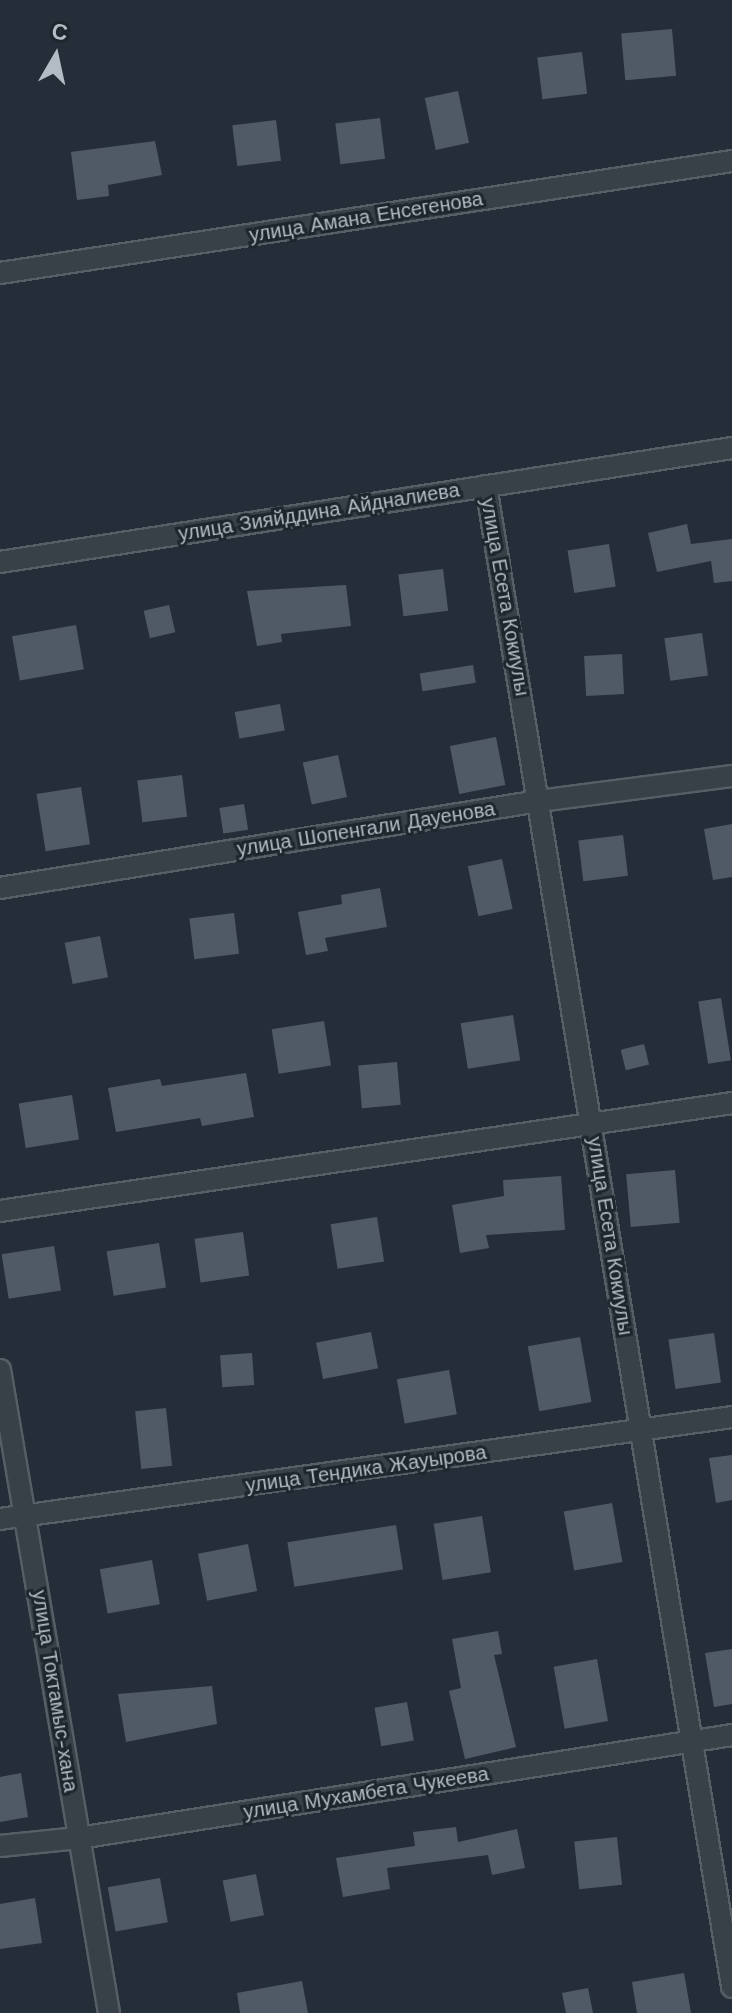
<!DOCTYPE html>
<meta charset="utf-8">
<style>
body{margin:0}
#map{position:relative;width:732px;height:2013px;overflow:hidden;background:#252e38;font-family:"Work Sans",sans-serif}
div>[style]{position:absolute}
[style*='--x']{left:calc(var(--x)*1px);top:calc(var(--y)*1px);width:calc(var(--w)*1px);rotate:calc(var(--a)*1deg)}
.building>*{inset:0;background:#505a66;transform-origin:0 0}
.roads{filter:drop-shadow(2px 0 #565e66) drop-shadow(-2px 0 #565e66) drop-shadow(0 2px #565e66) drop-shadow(0 -2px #565e66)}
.minor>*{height:20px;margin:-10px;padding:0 10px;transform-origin:10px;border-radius:10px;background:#384048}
span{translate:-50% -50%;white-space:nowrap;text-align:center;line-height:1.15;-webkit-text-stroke:6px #1d252d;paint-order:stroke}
.street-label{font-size:20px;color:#b3bbc4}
.north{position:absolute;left:16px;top:16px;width:80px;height:80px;-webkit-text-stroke:6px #1d252d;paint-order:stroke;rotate:9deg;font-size:22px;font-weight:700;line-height:32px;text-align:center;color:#b3bbc4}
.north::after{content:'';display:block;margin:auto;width:28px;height:36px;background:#b3bbc4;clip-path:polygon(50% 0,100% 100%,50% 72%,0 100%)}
</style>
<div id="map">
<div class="building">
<i style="left:672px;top:29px;width:47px;height:51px;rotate:85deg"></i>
<i style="left:582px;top:52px;width:42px;height:45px;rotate:83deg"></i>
<i style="left:458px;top:91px;width:53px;height:34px;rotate:78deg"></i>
<i style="left:380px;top:118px;width:41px;height:45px;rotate:83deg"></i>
<i style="left:276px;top:120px;width:41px;height:44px;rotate:83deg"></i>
<i style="clip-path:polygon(155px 141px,162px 175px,108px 185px,109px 196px,77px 200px,71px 152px)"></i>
<i style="clip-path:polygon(687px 524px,691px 544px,732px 539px,732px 581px,714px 583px,711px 561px,657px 572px,648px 533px)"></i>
<i style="left:609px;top:544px;width:43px;height:42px;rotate:81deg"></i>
<i style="left:443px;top:569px;width:42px;height:45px;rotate:83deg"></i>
<i style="clip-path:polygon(346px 585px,351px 626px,281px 634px,282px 642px,257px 646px,247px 591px)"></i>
<i style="left:169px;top:605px;width:28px;height:26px;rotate:77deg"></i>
<i style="left:76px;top:625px;width:45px;height:65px;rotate:80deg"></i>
<i style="left:702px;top:633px;width:43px;height:38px;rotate:82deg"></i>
<i style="left:622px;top:654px;width:40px;height:38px;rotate:87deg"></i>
<i style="left:473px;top:665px;width:18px;height:54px;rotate:81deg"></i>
<i style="left:280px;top:704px;width:27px;height:46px;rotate:80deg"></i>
<i style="left:496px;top:737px;width:49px;height:47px;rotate:79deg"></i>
<i style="left:338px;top:755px;width:43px;height:36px;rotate:78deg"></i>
<i style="left:182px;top:775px;width:42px;height:45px;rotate:83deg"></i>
<i style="left:81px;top:787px;width:58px;height:45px;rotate:81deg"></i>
<i style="left:244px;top:804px;width:26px;height:25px;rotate:81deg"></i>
<i style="clip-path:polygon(732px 824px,732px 877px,713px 880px,704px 829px)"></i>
<i style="left:623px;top:835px;width:41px;height:45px;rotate:83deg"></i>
<i style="left:502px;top:859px;width:51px;height:35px;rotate:78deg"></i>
<i style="clip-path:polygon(380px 888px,387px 927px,325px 938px,328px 951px,306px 955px,298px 912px,342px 904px,341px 895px)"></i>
<i style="left:234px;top:913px;width:41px;height:45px;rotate:83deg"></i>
<i style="left:100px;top:936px;width:42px;height:36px;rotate:79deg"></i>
<i style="left:721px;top:998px;width:63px;height:23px;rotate:81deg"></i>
<i style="left:513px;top:1015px;width:46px;height:53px;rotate:81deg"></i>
<i style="left:324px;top:1021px;width:45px;height:53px;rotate:81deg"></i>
<i style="left:644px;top:1044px;width:21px;height:24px;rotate:76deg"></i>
<i style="left:397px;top:1062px;width:43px;height:39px;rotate:85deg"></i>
<i style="clip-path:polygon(246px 1073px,254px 1117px,202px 1126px,200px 1118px,116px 1132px,108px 1088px,160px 1079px,162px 1086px)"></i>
<i style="left:72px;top:1095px;width:45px;height:54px;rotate:81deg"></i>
<i style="left:675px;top:1170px;width:53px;height:49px;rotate:85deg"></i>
<i style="clip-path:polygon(561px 1176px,565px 1230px,486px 1235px,489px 1248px,460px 1253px,452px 1205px,504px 1196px,503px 1180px)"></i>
<i style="left:377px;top:1217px;width:45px;height:47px;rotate:81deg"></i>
<i style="left:243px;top:1232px;width:44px;height:49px;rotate:82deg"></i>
<i style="left:159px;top:1243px;width:45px;height:53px;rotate:81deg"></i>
<i style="left:54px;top:1246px;width:45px;height:53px;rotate:81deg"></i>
<i style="left:371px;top:1332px;width:37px;height:56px;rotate:79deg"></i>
<i style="left:714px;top:1333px;width:50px;height:46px;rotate:82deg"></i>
<i style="left:580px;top:1337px;width:66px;height:53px;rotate:80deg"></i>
<i style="left:252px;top:1353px;width:32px;height:32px;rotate:86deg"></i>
<i style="left:449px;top:1370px;width:45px;height:53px;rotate:80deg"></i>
<i style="left:166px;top:1408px;width:58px;height:31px;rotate:84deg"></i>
<i style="clip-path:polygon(732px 1455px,732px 1500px,716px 1503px,709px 1458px)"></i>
<i style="left:612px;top:1503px;width:60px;height:49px;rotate:80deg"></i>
<i style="left:482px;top:1516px;width:57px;height:49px;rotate:81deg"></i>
<i style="left:396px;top:1525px;width:45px;height:110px;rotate:81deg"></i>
<i style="left:248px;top:1544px;width:48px;height:51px;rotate:79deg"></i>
<i style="left:152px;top:1560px;width:45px;height:53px;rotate:80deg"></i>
<i style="clip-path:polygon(498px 1631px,502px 1654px,494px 1655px,516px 1747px,465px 1759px,449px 1691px,461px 1688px,452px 1639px)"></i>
<i style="clip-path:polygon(732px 1649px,732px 1704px,714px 1707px,705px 1653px)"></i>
<i style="left:597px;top:1659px;width:63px;height:44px;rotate:80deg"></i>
<i style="clip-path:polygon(212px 1686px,217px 1724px,126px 1742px,118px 1694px)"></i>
<i style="left:407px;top:1702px;width:39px;height:33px;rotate:80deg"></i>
<i style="clip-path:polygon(21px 1773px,28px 1817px,0 1822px,0 1777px)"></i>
<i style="clip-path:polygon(456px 1827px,458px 1842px,517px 1829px,525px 1868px,492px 1875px,488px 1855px,387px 1868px,390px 1889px,343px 1897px,336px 1858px,415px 1846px,413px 1832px)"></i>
<i style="left:617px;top:1837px;width:48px;height:43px;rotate:84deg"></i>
<i style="left:256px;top:1874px;width:42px;height:34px;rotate:79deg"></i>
<i style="left:160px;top:1878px;width:45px;height:53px;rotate:80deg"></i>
<i style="clip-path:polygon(35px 1898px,42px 1943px,0 1949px,0 1904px)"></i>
<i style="clip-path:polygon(684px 1973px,691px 2013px,637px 2013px,632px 1982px)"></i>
<i style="clip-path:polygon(302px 1981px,308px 2013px,240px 2013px,237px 1993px)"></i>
<i style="clip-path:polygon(588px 1988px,593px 2013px,566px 2013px,562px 1993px)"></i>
</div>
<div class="roads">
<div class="minor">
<i style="--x:0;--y:273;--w:741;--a:-8.7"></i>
<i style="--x:486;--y:486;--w:1521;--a:80.69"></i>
<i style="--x:0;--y:562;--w:741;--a:-8.85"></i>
<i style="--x:0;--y:888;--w:546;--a:-9.17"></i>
<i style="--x:539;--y:801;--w:195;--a:-7.4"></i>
<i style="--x:0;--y:1211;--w:740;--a:-8.39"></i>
<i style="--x:0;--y:1370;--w:652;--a:80.38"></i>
<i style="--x:0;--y:1519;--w:739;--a:-7.93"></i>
<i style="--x:0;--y:1846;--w:79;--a:-5.8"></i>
<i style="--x:79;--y:1838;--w:661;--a:-8.96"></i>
</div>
</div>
<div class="street-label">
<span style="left:366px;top:217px;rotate:-9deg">улица Амана Енсегенова</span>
<span style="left:319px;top:512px;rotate:-9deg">улица Зияйддина Айдналиева</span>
<span style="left:505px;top:597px;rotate:80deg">улица Есета Кокиулы</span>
<span style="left:366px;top:829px;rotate:-9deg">улица Шопенгали Дауенова</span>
<span style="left:610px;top:1236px;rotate:81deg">улица Есета Кокиулы</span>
<span style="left:366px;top:1469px;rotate:-8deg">улица Тендика Жауырова</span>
<span style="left:55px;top:1691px;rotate:81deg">улица Токтамыс-хана</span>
<span style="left:366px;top:1793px;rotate:-9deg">улица Мухамбета Чукеева</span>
</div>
<div class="north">С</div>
</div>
